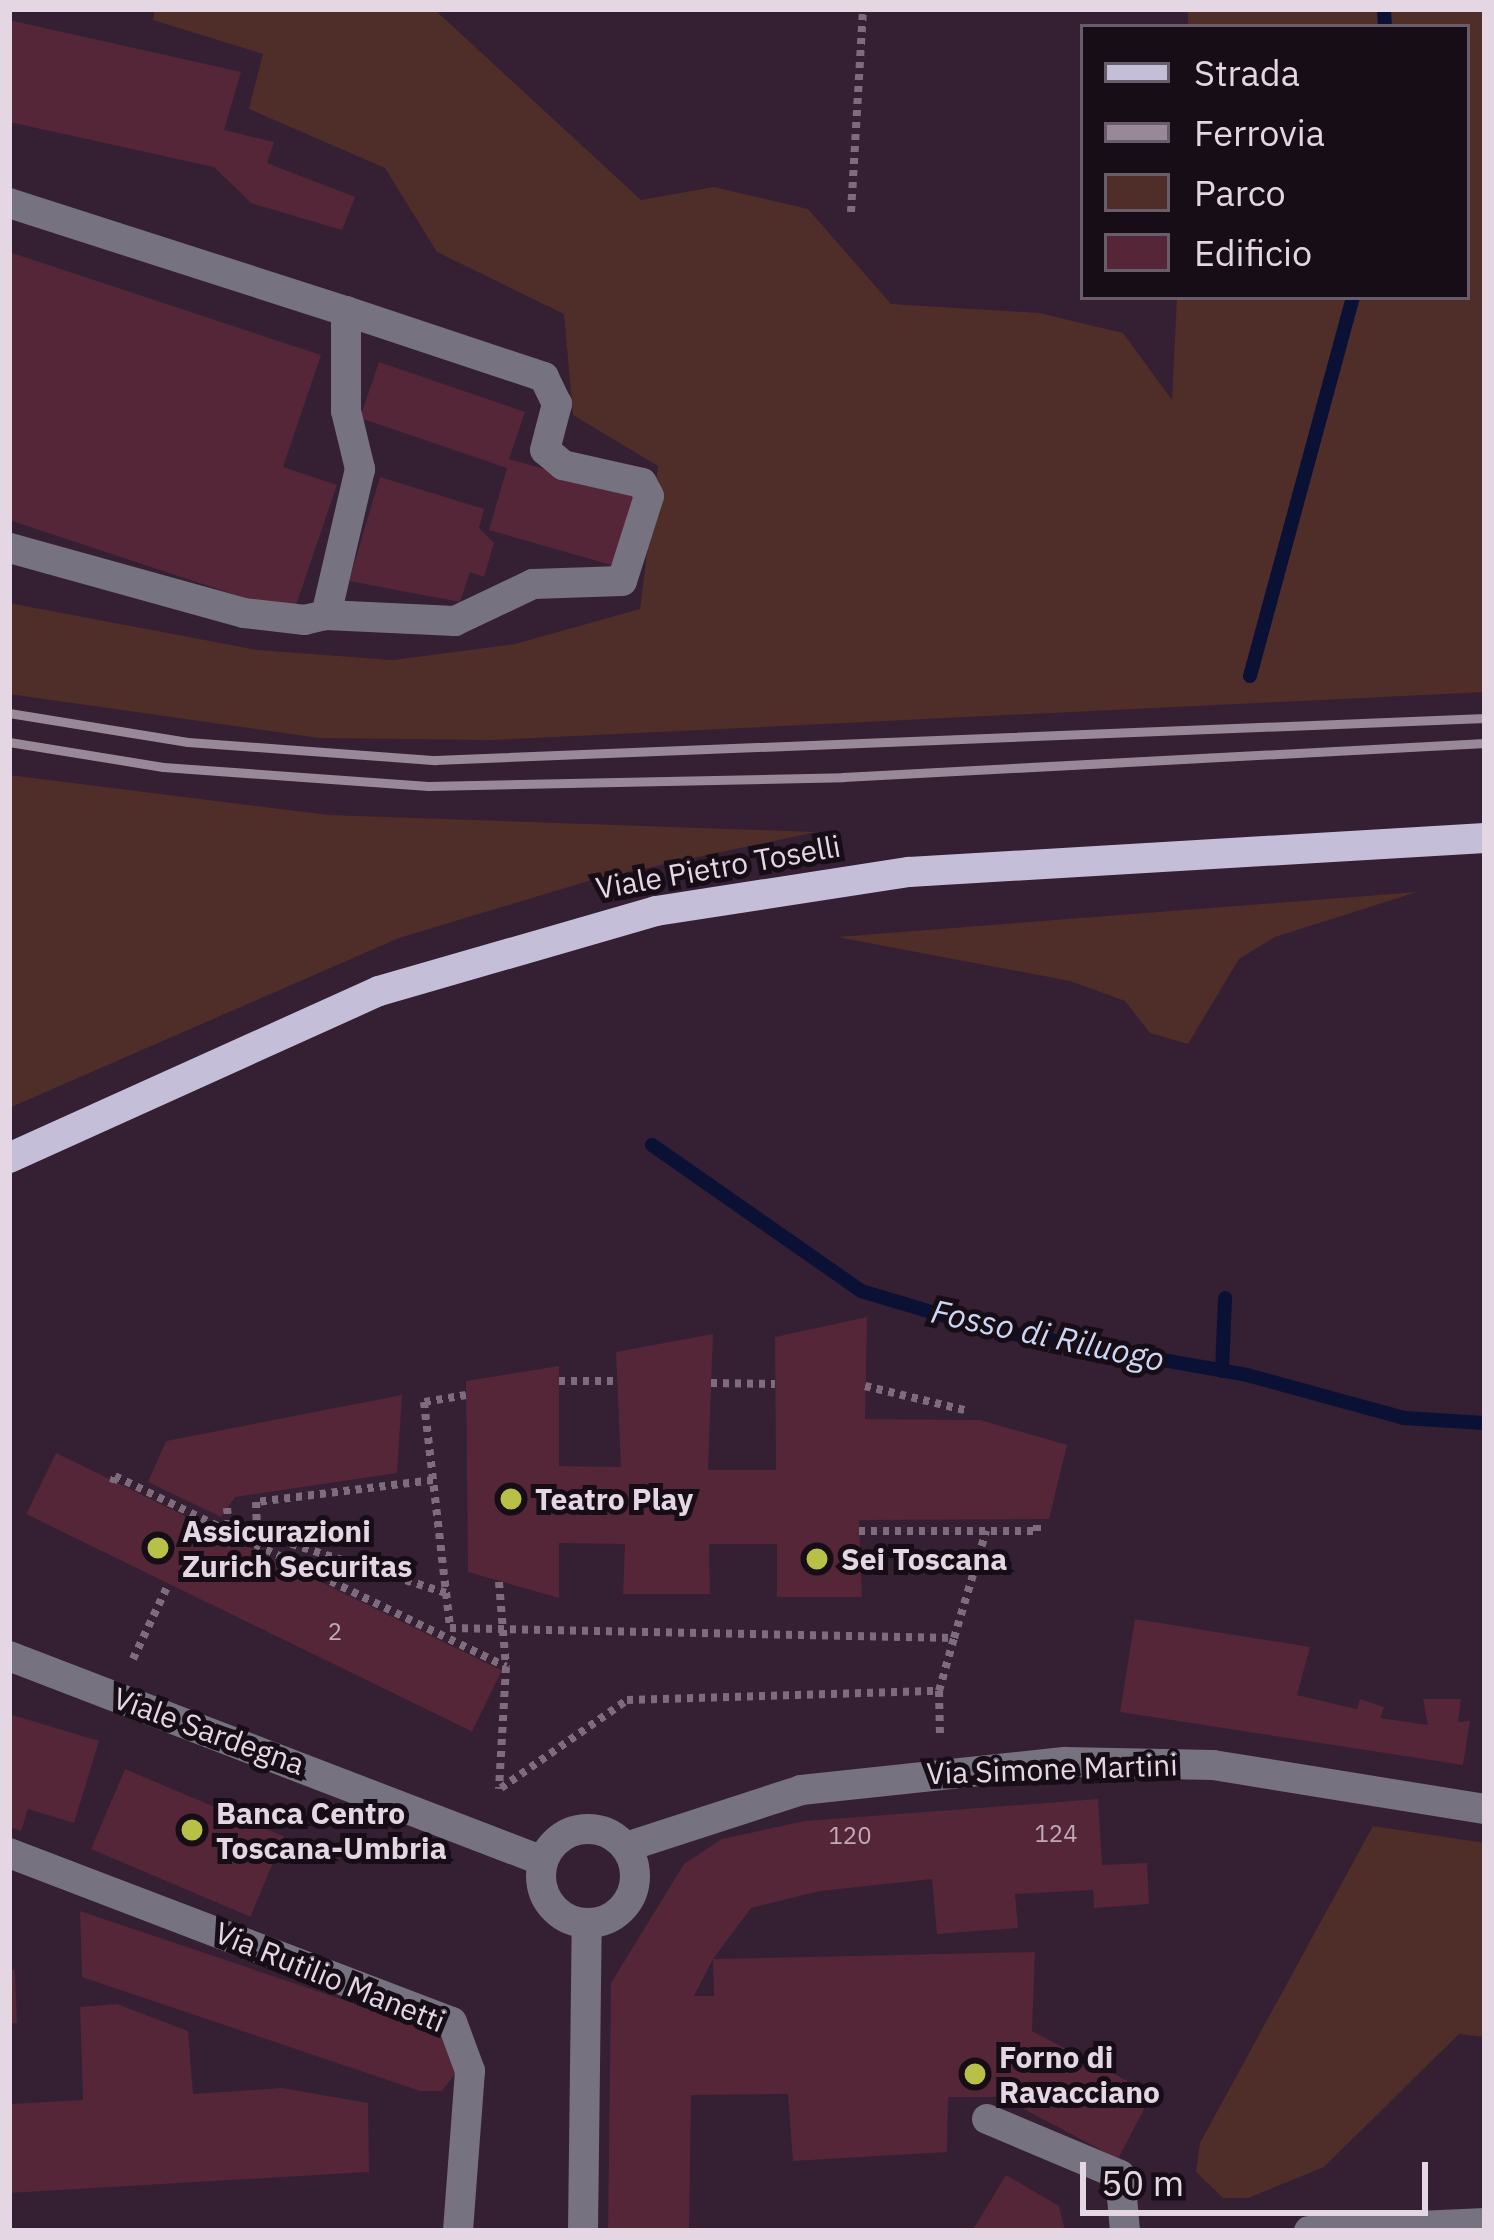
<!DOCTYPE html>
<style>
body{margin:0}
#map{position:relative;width:1494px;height:2240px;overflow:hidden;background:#341f33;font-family:"IBM Plex Sans",sans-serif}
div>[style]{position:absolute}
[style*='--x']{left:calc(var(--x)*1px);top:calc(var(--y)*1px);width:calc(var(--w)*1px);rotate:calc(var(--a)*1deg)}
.green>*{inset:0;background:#4f2d29}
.stream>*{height:14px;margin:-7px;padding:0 7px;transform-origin:7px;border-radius:7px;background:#0a1135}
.building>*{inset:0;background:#542637;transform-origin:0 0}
.path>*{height:8px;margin-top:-4px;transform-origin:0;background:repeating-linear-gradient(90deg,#7e6c7d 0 6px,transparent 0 12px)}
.minor>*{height:30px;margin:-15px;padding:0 15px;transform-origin:15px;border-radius:15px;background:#76727f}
.minor>.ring{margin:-15px;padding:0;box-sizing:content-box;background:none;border:30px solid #76727f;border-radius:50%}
.major>*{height:30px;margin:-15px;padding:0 15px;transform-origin:15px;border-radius:15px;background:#c5bed8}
.rail>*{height:9px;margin:-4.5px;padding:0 4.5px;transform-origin:4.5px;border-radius:4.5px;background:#998898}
.path-bridge>*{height:8px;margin-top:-4px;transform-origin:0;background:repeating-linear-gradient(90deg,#7e6c7d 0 6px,transparent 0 12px)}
.dots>*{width:33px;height:33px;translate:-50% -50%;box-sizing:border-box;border:6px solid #160d16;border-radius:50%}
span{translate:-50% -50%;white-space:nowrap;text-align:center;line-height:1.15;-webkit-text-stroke:10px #160d16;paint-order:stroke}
.number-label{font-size:24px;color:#c0aab8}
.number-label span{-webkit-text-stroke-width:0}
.street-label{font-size:30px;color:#e4d6e3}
.poi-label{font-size:30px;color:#e4d6e3;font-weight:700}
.left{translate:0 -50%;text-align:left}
.water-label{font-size:33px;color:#cdd7f3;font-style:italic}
.frame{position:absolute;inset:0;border:12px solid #e4d6e3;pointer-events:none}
.legend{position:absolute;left:1080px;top:24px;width:390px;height:276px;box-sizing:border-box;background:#160d16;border:3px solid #685d68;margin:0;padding:15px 21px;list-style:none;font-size:36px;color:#e4d6e3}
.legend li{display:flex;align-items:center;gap:24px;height:60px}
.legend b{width:60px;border:3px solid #685d68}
.scale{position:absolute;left:1080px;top:2162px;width:348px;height:54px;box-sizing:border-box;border:6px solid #e4d6e3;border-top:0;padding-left:15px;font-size:36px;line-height:42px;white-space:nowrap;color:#e4d6e3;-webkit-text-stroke:9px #160d16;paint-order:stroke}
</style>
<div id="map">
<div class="green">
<i style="clip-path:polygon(155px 9px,434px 9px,641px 200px,714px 187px,808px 209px,891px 304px,1039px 313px,1123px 333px,1172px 400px,1177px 297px,1467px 297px,1467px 27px,1188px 27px,1188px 9px,1485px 9px,1485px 692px,493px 740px,319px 738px,9px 694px,9px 603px,257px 650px,393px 660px,515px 644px,640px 609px,658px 466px,573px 415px,564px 314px,437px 252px,385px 168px,249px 109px,263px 54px,153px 20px)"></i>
<i style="clip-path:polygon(9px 775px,329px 815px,816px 832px,595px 879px,399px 938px,9px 1108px)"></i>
<i style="clip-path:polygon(1417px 892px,1275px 937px,1239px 959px,1188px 1044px,1150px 1033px,1125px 1001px,1070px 981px,837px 937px)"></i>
<i style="clip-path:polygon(1373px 1826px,1485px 1843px,1485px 2037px,1459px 2034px,1324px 2167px,1248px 2198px,1223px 2198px,1196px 2172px,1200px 2143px)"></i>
</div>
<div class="stream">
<i style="--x:1384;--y:9;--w:18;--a:87"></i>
<i style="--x:1250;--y:676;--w:393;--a:-74.8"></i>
<i style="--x:652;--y:1145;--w:255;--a:34.9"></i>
<i style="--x:861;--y:1291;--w:137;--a:16.6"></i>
<i style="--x:992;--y:1330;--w:259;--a:10"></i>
<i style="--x:1247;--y:1375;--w:163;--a:15.3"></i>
<i style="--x:1404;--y:1418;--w:81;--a:3.5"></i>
<i style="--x:1222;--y:1371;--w:73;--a:-87.6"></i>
</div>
<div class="building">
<i style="clip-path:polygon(9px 20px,241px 72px,224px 130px,274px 142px,267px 163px,355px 197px,342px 230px,251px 203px,214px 167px,9px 122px)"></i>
<i style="clip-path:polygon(9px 252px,321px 355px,283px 467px,337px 485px,293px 614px,9px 520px)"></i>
<i style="clip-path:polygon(379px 362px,525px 412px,509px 459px,639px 496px,618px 567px,489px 530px,507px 468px,360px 418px)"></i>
<i style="clip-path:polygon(380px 477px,484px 509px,479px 528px,494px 543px,484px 577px,470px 572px,460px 602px,349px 581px)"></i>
<i style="clip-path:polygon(867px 1317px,865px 1419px,980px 1420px,1067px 1445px,1049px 1519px,859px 1520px,862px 1597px,777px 1597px,777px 1544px,709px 1544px,710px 1594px,623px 1594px,625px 1544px,559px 1543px,559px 1598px,468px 1572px,466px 1381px,559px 1366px,559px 1466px,621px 1467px,616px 1352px,713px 1334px,708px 1470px,776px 1470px,775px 1337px)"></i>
<i style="clip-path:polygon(402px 1395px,397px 1473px,235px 1497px,221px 1517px,148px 1482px,166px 1441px)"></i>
<i style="left:56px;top:1453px;width:496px;height:68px;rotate:26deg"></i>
<i style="clip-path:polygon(1135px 1619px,1310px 1647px,1297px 1695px,1357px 1709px,1360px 1699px,1384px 1707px,1380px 1718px,1428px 1725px,1423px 1699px,1461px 1699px,1458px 1722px,1470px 1721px,1463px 1765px,1120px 1712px)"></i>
<i style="clip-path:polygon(9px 1714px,99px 1741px,74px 1823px,28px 1809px,21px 1831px,9px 1827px)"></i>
<i style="left:125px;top:1769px;width:173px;height:87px;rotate:23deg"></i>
<i style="clip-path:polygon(1098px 1799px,1102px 1865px,1147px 1863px,1149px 1904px,1094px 1908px,1093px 1890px,1015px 1894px,1018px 1928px,937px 1934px,932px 1879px,820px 1891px,751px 1908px,713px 1959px,694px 1996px,714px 1996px,713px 1959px,1035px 1952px,1032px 2031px,1152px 2094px,1118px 2159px,1022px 2108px,1023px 2097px,948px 2097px,947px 2152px,793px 2161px,788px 2094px,691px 2095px,689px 2231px,608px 2231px,611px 1983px,684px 1864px,722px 1839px,805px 1821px)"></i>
<i style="clip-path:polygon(80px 1911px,445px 2034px,455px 2074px,442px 2091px,420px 2091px,82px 1977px)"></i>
<i style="clip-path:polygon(9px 1970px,15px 1970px,17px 2023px,9px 2024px)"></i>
<i style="clip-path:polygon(117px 2004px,188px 2031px,193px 2094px,282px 2088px,368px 2103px,369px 2172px,9px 2193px,9px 2104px,83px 2100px,80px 2007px)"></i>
<i style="clip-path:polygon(1006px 2175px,1059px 2206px,1065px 2231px,972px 2231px)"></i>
</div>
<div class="path">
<i style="--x:851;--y:212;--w:203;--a:-86.6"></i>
<i style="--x:559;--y:1381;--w:58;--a:0"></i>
<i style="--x:711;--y:1383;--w:64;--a:0.9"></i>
<i style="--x:865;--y:1386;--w:106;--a:13.6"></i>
<i style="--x:466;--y:1395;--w:43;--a:170.5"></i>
<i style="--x:424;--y:1402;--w:227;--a:83.4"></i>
<i style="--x:450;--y:1628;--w:504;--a:1.14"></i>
<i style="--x:954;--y:1638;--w:112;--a:-73.3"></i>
<i style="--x:433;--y:1480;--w:178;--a:172.9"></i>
<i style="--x:256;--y:1502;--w:31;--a:88"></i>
<i style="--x:257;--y:1533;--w:198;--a:17.6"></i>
<i style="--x:113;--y:1483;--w:7;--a:-74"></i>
<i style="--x:115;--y:1476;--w:435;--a:26"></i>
<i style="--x:506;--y:1667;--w:122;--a:93.3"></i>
<i style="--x:859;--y:1531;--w:178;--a:0"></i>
<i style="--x:1037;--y:1531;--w:11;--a:-90"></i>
<i style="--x:133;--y:1659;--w:80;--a:-64.7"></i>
<i style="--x:939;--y:1691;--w:43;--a:88.7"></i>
<i style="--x:501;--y:1788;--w:154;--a:-34.9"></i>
<i style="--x:627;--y:1700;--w:312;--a:-1.7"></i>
<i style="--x:939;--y:1691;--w:55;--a:-74.2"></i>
</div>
<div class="minor">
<i style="--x:9;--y:203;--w:354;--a:17.8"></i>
<i style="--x:346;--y:311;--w:100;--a:90"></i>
<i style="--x:346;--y:411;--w:60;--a:76.4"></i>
<i style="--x:360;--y:469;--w:150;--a:103.1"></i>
<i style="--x:326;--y:615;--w:22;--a:167"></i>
<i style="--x:305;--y:620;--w:61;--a:-173.5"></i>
<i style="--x:244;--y:613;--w:244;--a:-164.5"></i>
<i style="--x:326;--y:615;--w:129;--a:2.7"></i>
<i style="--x:455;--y:621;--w:86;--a:-25.4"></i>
<i style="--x:533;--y:584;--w:89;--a:-1.9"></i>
<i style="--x:622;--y:581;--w:89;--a:-72.4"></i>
<i style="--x:649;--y:496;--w:15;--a:-118"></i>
<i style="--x:642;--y:483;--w:81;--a:-167.2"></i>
<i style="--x:563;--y:465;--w:23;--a:-140"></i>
<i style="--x:545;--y:450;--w:48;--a:-75.4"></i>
<i style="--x:557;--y:404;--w:30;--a:-116"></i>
<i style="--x:544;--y:377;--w:209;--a:-161.6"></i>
<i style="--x:9;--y:1656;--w:572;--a:21"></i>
<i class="ring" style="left:541px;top:1829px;width:64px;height:64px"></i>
<i style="--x:626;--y:1847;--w:184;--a:-18"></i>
<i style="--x:801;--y:1790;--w:265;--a:-6.1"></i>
<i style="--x:1065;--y:1762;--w:148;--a:1.2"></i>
<i style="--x:1213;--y:1765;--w:276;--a:9.2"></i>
<i style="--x:9;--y:1853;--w:474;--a:20.9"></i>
<i style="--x:452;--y:2022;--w:52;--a:69.8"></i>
<i style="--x:470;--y:2071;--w:160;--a:94.3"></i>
<i style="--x:987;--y:2119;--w:144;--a:22.8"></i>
<i style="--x:1120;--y:2175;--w:56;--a:84.9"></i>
<i style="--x:583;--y:2231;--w:308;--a:-89.3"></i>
<i style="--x:1309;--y:2231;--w:176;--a:-2.6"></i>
</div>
<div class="major">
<i style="--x:9;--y:1158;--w:406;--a:-24.3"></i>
<i style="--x:379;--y:991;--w:288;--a:-16.1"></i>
<i style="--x:656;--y:911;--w:256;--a:-8.8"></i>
<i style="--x:909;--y:872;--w:577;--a:-3.38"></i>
</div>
<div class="rail">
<i style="--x:9;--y:713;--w:181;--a:9.2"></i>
<i style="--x:188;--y:742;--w:248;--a:4.2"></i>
<i style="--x:435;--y:760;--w:1051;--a:-2.29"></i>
<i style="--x:9;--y:742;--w:156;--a:9.2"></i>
<i style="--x:163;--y:767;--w:266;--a:4.1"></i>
<i style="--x:428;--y:786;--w:415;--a:-1.2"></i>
<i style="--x:843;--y:777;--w:643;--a:-3.03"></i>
</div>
<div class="path-bridge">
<i style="--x:227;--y:1508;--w:39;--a:83"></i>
<i style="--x:499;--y:1582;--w:85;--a:85.3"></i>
</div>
<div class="dots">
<i style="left:511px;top:1499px;background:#b7c148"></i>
<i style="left:158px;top:1548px;background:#b7c148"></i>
<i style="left:817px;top:1559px;background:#b7c148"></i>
<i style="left:192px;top:1830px;background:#b7c148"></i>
<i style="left:975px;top:2074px;background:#b7c148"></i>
</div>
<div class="number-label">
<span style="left:335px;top:1632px">2</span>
<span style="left:1056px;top:1834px">124</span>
<span style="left:850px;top:1836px">120</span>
</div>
<div class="street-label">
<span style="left:718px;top:867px;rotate:-10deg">Viale Pietro Toselli</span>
<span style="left:209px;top:1731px;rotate:20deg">Viale Sardegna</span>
<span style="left:1052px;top:1769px;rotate:-2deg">Via Simone Martini</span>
<span style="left:330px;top:1977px;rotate:22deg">Via Rutilio Manetti</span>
</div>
<div class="poi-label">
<span class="left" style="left:535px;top:1499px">Teatro Play</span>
<span class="left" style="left:182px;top:1548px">Assicurazioni<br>Zurich Securitas</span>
<span class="left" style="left:841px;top:1559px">Sei Toscana</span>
<span class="left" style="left:216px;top:1830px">Banca Centro<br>Toscana-Umbria</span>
<span class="left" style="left:999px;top:2074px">Forno di<br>Ravacciano</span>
</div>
<div class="water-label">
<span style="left:1048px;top:1335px;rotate:12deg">Fosso di Riluogo</span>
</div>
<div class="frame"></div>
<ul class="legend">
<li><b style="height:15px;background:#c5bed8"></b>Strada</li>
<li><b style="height:15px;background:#998898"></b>Ferrovia</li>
<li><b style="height:33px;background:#4f2d29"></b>Parco</li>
<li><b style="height:33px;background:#542637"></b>Edificio</li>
</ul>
<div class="scale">50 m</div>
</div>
